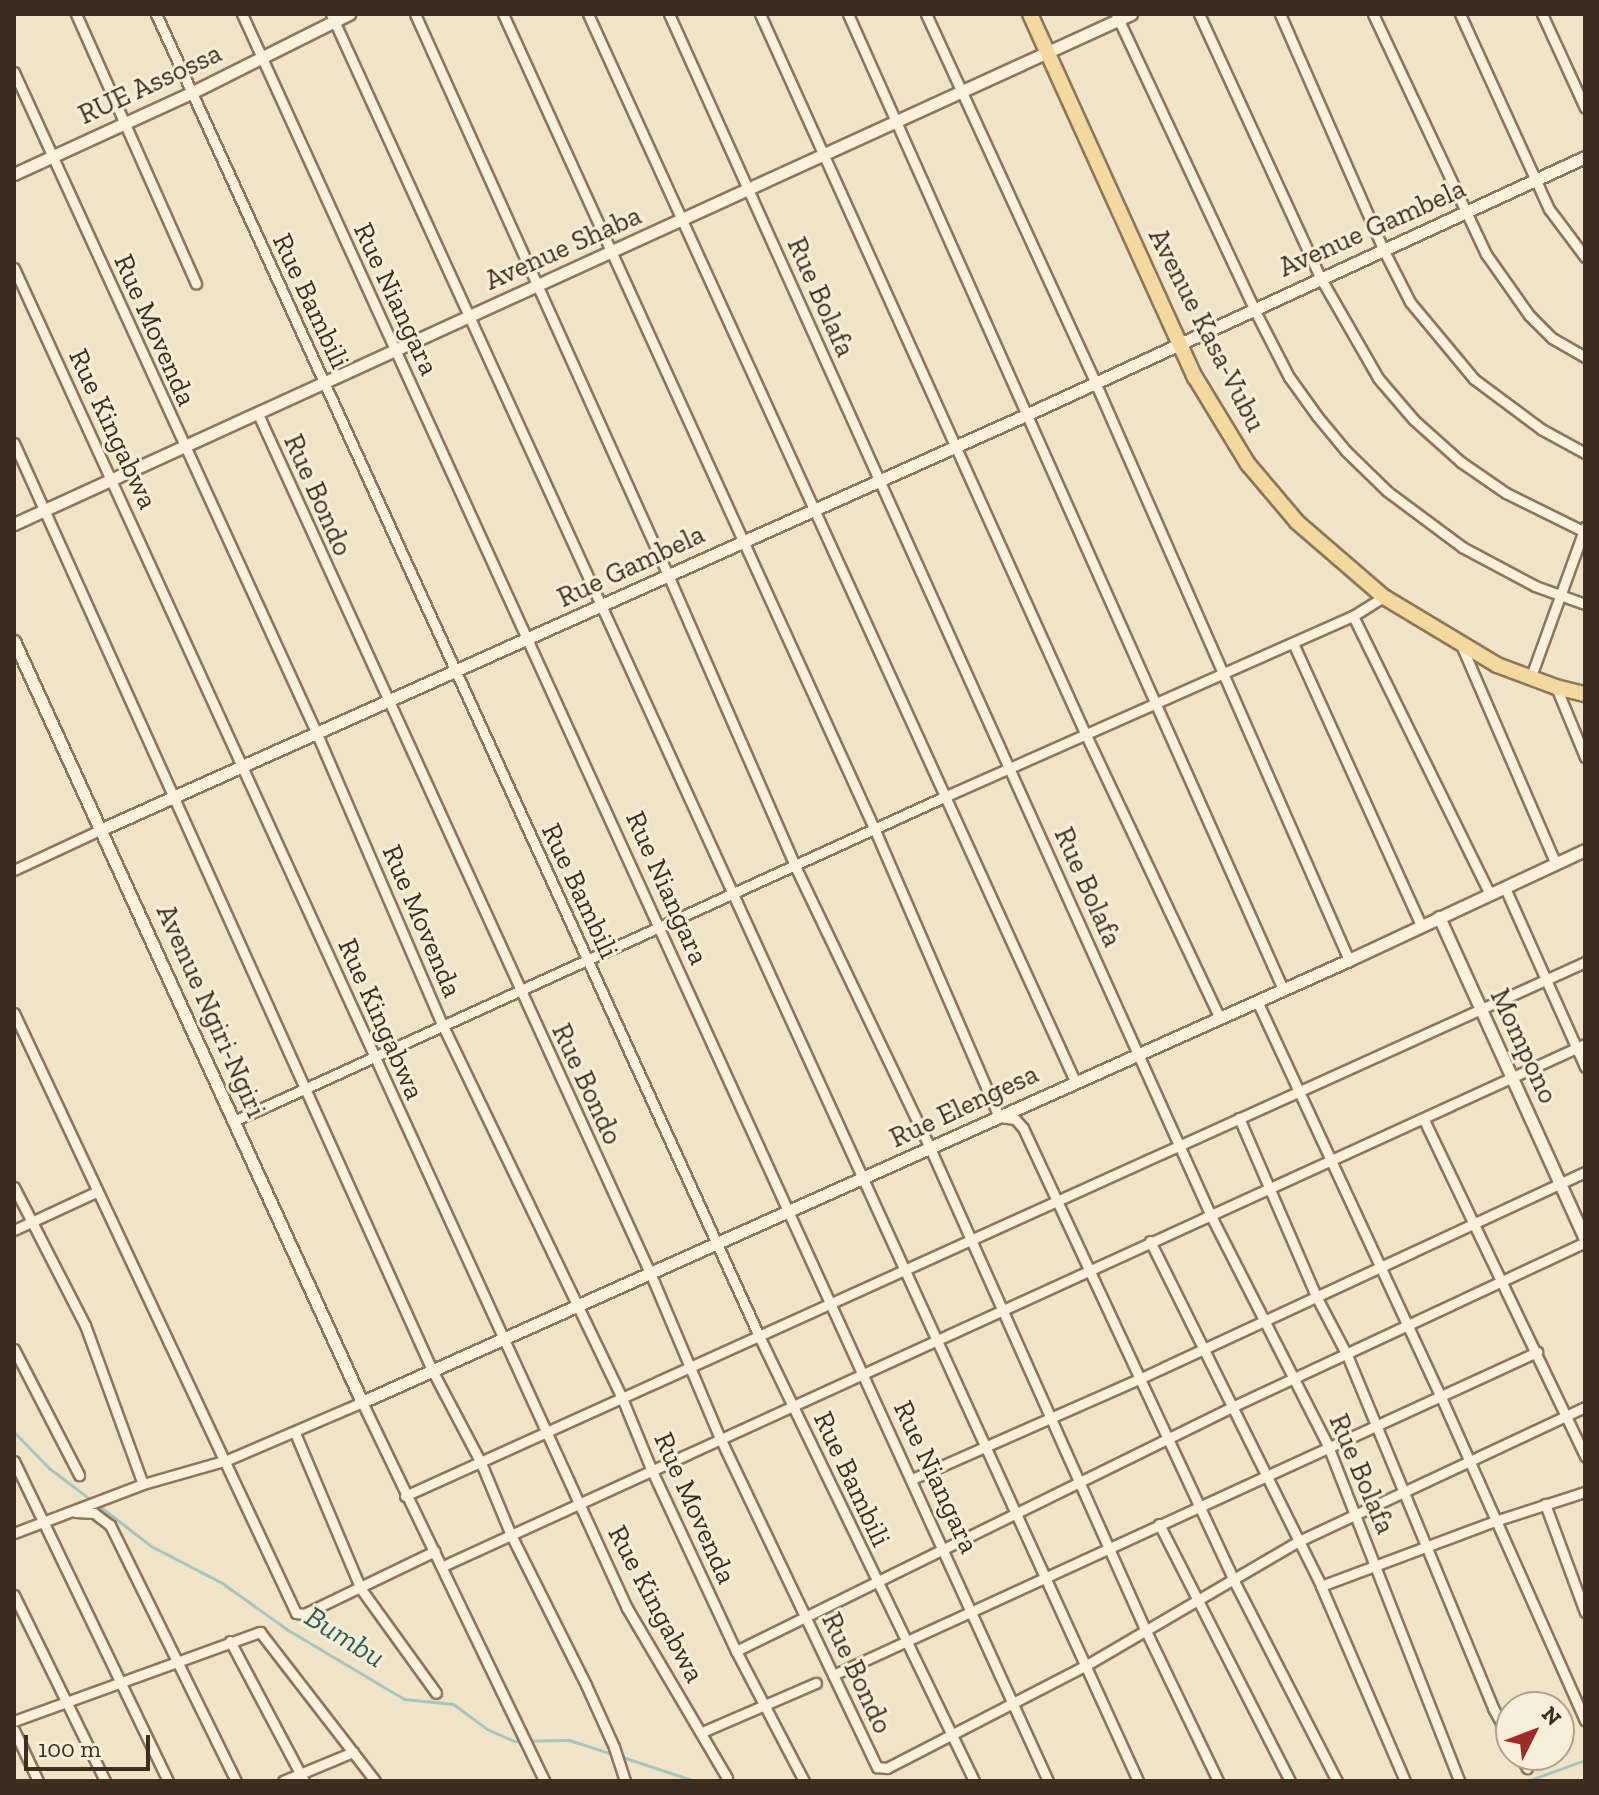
<!DOCTYPE html>
<style>
body{margin:0}
#map{position:relative;width:1599px;height:1795px;overflow:hidden;background:#f0e4c8;font-family:"Zilla Slab",serif}
div>[style]{position:absolute}
[style*='--x']{left:calc(var(--x)*1px);top:calc(var(--y)*1px);width:calc(var(--w)*1px);rotate:calc(var(--a)*1deg)}
.stream>*{height:3px;margin:-1.5px;padding:0 1.5px;transform-origin:1.5px;border-radius:1.5px;background:#a9c4bc}
.roads{filter:drop-shadow(2px 0 #8d765c) drop-shadow(-2px 0 #8d765c) drop-shadow(0 2px #8d765c) drop-shadow(0 -2px #8d765c)}
.minor>*{height:9px;margin:-4.5px;padding:0 4.5px;transform-origin:4.5px;border-radius:4.5px;background:#faf1dc}
.tertiary>*{height:11px;margin:-5.5px;padding:0 5.5px;transform-origin:5.5px;border-radius:5.5px;background:#faf1dc}
.primary>*{height:14px;margin:-7px;padding:0 7px;transform-origin:7px;border-radius:7px;background:#f3d9a0}
span{translate:-50% -50%;white-space:nowrap;text-align:center;line-height:1.15;-webkit-text-stroke:6px #f7eed8;paint-order:stroke}
.street-label{font-size:28px;color:#3d2e20}
.water-label{font-size:30px;color:#2f5d5a;font-style:italic}
.frame{position:absolute;inset:0;border:16px solid #3d2e20;pointer-events:none}
.north{position:absolute;left:1495px;top:1691px;width:80px;height:80px;box-sizing:border-box;background:#f7eed8;border:2px solid #ada18e;border-radius:50%;rotate:48deg;font-size:22px;font-weight:700;line-height:32px;text-align:center;color:#3d2e20}
.north::after{content:'';display:block;margin:auto;width:28px;height:36px;background:#9e2a2b;clip-path:polygon(50% 0,100% 100%,50% 72%,0 100%)}
.scale{position:absolute;left:24px;top:1735px;width:126px;height:36px;box-sizing:border-box;border:4px solid #3d2e20;border-top:0;padding-left:10px;font-size:24px;line-height:28px;white-space:nowrap;color:#3d2e20;-webkit-text-stroke:6px #f7eed8;paint-order:stroke}
</style>
<div id="map">
<div class="stream">
<i style="--x:14;--y:1432;--w:50;--a:45.8"></i>
<i style="--x:49;--y:1468;--w:53;--a:37.3"></i>
<i style="--x:98;--y:1505;--w:67;--a:37.7"></i>
<i style="--x:151;--y:1546;--w:80;--a:27.5"></i>
<i style="--x:222;--y:1583;--w:81;--a:35.5"></i>
<i style="--x:288;--y:1630;--w:135;--a:30.7"></i>
<i style="--x:404;--y:1699;--w:49;--a:5.8"></i>
<i style="--x:453;--y:1704;--w:42;--a:36.3"></i>
<i style="--x:487;--y:1729;--w:30;--a:24"></i>
<i style="--x:514;--y:1741;--w:55;--a:-1"></i>
<i style="--x:569;--y:1740;--w:45;--a:18"></i>
<i style="--x:619;--y:1756;--w:80;--a:18.2"></i>
<i style="--x:1527;--y:1781;--w:62;--a:-19.9"></i>
</div>
<div class="roads">
<div class="minor">
<i style="--x:76;--y:14;--w:295;--a:66"></i>
<i style="--x:156;--y:14;--w:1453;--a:65.48"></i>
<i style="--x:759;--y:1336;--w:494;--a:64.2"></i>
<i style="--x:242;--y:14;--w:1942;--a:65.48"></i>
<i style="--x:331;--y:14;--w:1943;--a:65.45"></i>
<i style="--x:415;--y:14;--w:615;--a:65.73"></i>
<i style="--x:668;--y:575;--w:318;--a:66.4"></i>
<i style="--x:795;--y:866;--w:313;--a:64.4"></i>
<i style="--x:930;--y:1148;--w:527;--a:65.92"></i>
<i style="--x:1145;--y:1629;--w:169;--a:64.3"></i>
<i style="--x:503;--y:14;--w:895;--a:65.5"></i>
<i style="--x:874;--y:828;--w:315;--a:66.6"></i>
<i style="--x:999;--y:1117;--w:16;--a:7"></i>
<i style="--x:1015;--y:1119;--w:12;--a:48"></i>
<i style="--x:1023;--y:1128;--w:497;--a:65"></i>
<i style="--x:1233;--y:1579;--w:227;--a:62.8"></i>
<i style="--x:588;--y:14;--w:1173;--a:65.47"></i>
<i style="--x:669;--y:14;--w:1319;--a:65.73"></i>
<i style="--x:1211;--y:1216;--w:258;--a:63"></i>
<i style="--x:1328;--y:1446;--w:360;--a:68.6"></i>
<i style="--x:760;--y:14;--w:789;--a:65.68"></i>
<i style="--x:1085;--y:733;--w:314;--a:64.7"></i>
<i style="--x:848;--y:14;--w:1068;--a:65.96"></i>
<i style="--x:926;--y:14;--w:405;--a:65.3"></i>
<i style="--x:1095;--y:382;--w:631;--a:66.28"></i>
<i style="--x:1116;--y:14;--w:326;--a:64.9"></i>
<i style="--x:1254;--y:309;--w:76;--a:62.8"></i>
<i style="--x:1289;--y:377;--w:48;--a:54.3"></i>
<i style="--x:1317;--y:416;--w:45;--a:50.4"></i>
<i style="--x:1346;--y:451;--w:57;--a:44.3"></i>
<i style="--x:1387;--y:491;--w:94;--a:36.7"></i>
<i style="--x:1462;--y:547;--w:83;--a:28.1"></i>
<i style="--x:1535;--y:586;--w:53;--a:19.8"></i>
<i style="--x:1199;--y:14;--w:289;--a:65.3"></i>
<i style="--x:1320;--y:277;--w:116;--a:60.1"></i>
<i style="--x:1378;--y:378;--w:55;--a:49.4"></i>
<i style="--x:1414;--y:420;--w:63;--a:41.8"></i>
<i style="--x:1461;--y:462;--w:55;--a:34.6"></i>
<i style="--x:1506;--y:493;--w:88;--a:26.3"></i>
<i style="--x:1280;--y:14;--w:257;--a:66.3"></i>
<i style="--x:1383;--y:249;--w:59;--a:63"></i>
<i style="--x:1410;--y:302;--w:100;--a:50.3"></i>
<i style="--x:1474;--y:379;--w:84;--a:36.7"></i>
<i style="--x:1541;--y:429;--w:50;--a:28.6"></i>
<i style="--x:1373;--y:14;--w:265;--a:64.8"></i>
<i style="--x:1486;--y:254;--w:75;--a:54.8"></i>
<i style="--x:1529;--y:315;--w:33;--a:45"></i>
<i style="--x:1552;--y:338;--w:38;--a:30"></i>
<i style="--x:1460;--y:14;--w:214;--a:65.5"></i>
<i style="--x:1549;--y:209;--w:60;--a:53.1"></i>
<i style="--x:1542;--y:14;--w:103;--a:65.4"></i>
<i style="--x:14;--y:72;--w:728;--a:65.41"></i>
<i style="--x:317;--y:734;--w:318;--a:66.7"></i>
<i style="--x:443;--y:1026;--w:413;--a:64.3"></i>
<i style="--x:622;--y:1398;--w:79;--a:67.7"></i>
<i style="--x:652;--y:1471;--w:199;--a:65"></i>
<i style="--x:736;--y:1651;--w:147;--a:62.4"></i>
<i style="--x:14;--y:268;--w:1474;--a:65.42"></i>
<i style="--x:627;--y:1608;--w:197;--a:59.5"></i>
<i style="--x:258;--y:414;--w:946;--a:65.47"></i>
<i style="--x:651;--y:1275;--w:177;--a:67.1"></i>
<i style="--x:720;--y:1438;--w:365;--a:64.5"></i>
<i style="--x:877;--y:1767;--w:10;--a:6"></i>
<i style="--x:887;--y:1768;--w:220;--a:-27.3"></i>
<i style="--x:1083;--y:1667;--w:250;--a:-30.3"></i>
<i style="--x:1299;--y:1541;--w:316;--a:-25.1"></i>
<i style="--x:14;--y:443;--w:1017;--a:65.73"></i>
<i style="--x:432;--y:1370;--w:105;--a:62.2"></i>
<i style="--x:481;--y:1463;--w:78;--a:67.4"></i>
<i style="--x:511;--y:1535;--w:168;--a:63.4"></i>
<i style="--x:586;--y:1685;--w:68;--a:65.7"></i>
<i style="--x:614;--y:1747;--w:36;--a:72"></i>
<i style="--x:1353;--y:616;--w:311;--a:63.8"></i>
<i style="--x:1293;--y:643;--w:310;--a:65.6"></i>
<i style="--x:1462;--y:647;--w:236;--a:66.6"></i>
<i style="--x:1530;--y:679;--w:162;--a:-70.1"></i>
<i style="--x:1556;--y:687;--w:76;--a:67.5"></i>
<i style="--x:14;--y:870;--w:97;--a:-25"></i>
<i style="--x:1505;--y:888;--w:196;--a:65.9"></i>
<i style="--x:1257;--y:1001;--w:437;--a:65.1"></i>
<i style="--x:1441;--y:1397;--w:354;--a:66"></i>
<i style="--x:14;--y:1013;--w:663;--a:64.83"></i>
<i style="--x:296;--y:1613;--w:8;--a:7"></i>
<i style="--x:304;--y:1614;--w:145;--a:-25.7"></i>
<i style="--x:1239;--y:1118;--w:194;--a:66.6"></i>
<i style="--x:1316;--y:1296;--w:67;--a:62.3"></i>
<i style="--x:1347;--y:1355;--w:382;--a:67.5"></i>
<i style="--x:1493;--y:1708;--w:37;--a:61"></i>
<i style="--x:1424;--y:1120;--w:373;--a:64.4"></i>
<i style="--x:234;--y:1121;--w:780;--a:-24.53"></i>
<i style="--x:944;--y:797;--w:447;--a:-23.9"></i>
<i style="--x:1353;--y:616;--w:36;--a:-32"></i>
<i style="--x:14;--y:1187;--w:155;--a:62.8"></i>
<i style="--x:85;--y:1325;--w:169;--a:70"></i>
<i style="--x:14;--y:1230;--w:90;--a:-24.9"></i>
<i style="--x:1150;--y:1241;--w:385;--a:63.6"></i>
<i style="--x:1321;--y:1586;--w:212;--a:66.7"></i>
<i style="--x:14;--y:1349;--w:142;--a:62.7"></i>
<i style="--x:295;--y:1433;--w:169;--a:67.1"></i>
<i style="--x:361;--y:1589;--w:128;--a:54.2"></i>
<i style="--x:14;--y:1461;--w:355;--a:64.3"></i>
<i style="--x:912;--y:1479;--w:248;--a:-23.8"></i>
<i style="--x:1139;--y:1379;--w:492;--a:-24.9"></i>
<i style="--x:405;--y:1496;--w:1295;--a:-24.35"></i>
<i style="--x:1545;--y:1504;--w:115;--a:69.7"></i>
<i style="--x:75;--y:1512;--w:19;--a:3"></i>
<i style="--x:94;--y:1513;--w:20;--a:37"></i>
<i style="--x:110;--y:1525;--w:285;--a:63.8"></i>
<i style="--x:1159;--y:1524;--w:288;--a:63"></i>
<i style="--x:14;--y:1533;--w:138;--a:-20.8"></i>
<i style="--x:143;--y:1484;--w:87;--a:-15.9"></i>
<i style="--x:227;--y:1460;--w:147;--a:-23.2"></i>
<i style="--x:362;--y:1402;--w:420;--a:64.3"></i>
<i style="--x:443;--y:1566;--w:1256;--a:-24.56"></i>
<i style="--x:1321;--y:1586;--w:186;--a:-20.5"></i>
<i style="--x:1495;--y:1521;--w:95;--a:-17.9"></i>
<i style="--x:14;--y:1595;--w:207;--a:63.9"></i>
<i style="--x:230;--y:1641;--w:158;--a:62.1"></i>
<i style="--x:736;--y:1651;--w:555;--a:-26.2"></i>
<i style="--x:1234;--y:1406;--w:387;--a:-25"></i>
<i style="--x:833;--y:1675;--w:775;--a:-24.65"></i>
<i style="--x:14;--y:1721;--w:262;--a:-19.9"></i>
<i style="--x:260;--y:1632;--w:188;--a:52.3"></i>
<i style="--x:14;--y:1730;--w:56;--a:64.8"></i>
<i style="--x:702;--y:1732;--w:124;--a:-23.3"></i>
<i style="--x:1520;--y:1755;--w:15;--a:62"></i>
<i style="--x:283;--y:1781;--w:76;--a:-22.5"></i>
</div>
<div class="tertiary">
<i style="--x:14;--y:174;--w:195;--a:-24.6"></i>
<i style="--x:191;--y:93;--w:177;--a:-26.6"></i>
<i style="--x:14;--y:524;--w:1228;--a:-24.54"></i>
<i style="--x:14;--y:641;--w:837;--a:65.43"></i>
<i style="--x:362;--y:1402;--w:1081;--a:-24.12"></i>
<i style="--x:1349;--y:960;--w:260;--a:-25"></i>
<i style="--x:102;--y:829;--w:1015;--a:-24.14"></i>
<i style="--x:1028;--y:414;--w:613;--a:-24.77"></i>
<i style="--x:1439;--y:917;--w:354;--a:65.6"></i>
</div>
<div class="primary">
<i style="--x:1030;--y:14;--w:399;--a:65.6"></i>
<i style="--x:1195;--y:377;--w:102;--a:58.7"></i>
<i style="--x:1248;--y:464;--w:76;--a:49.8"></i>
<i style="--x:1297;--y:522;--w:115;--a:40.8"></i>
<i style="--x:1384;--y:597;--w:132;--a:31"></i>
<i style="--x:1497;--y:665;--w:63;--a:20.4"></i>
<i style="--x:1556;--y:687;--w:30;--a:14"></i>
</div>
</div>
<div class="street-label">
<span style="left:150px;top:84px;rotate:-25deg">RUE Assossa</span>
<span style="left:1372px;top:228px;rotate:-24deg">Avenue Gambela</span>
<span style="left:563px;top:248px;rotate:-24deg">Avenue Shaba</span>
<span style="left:821px;top:297px;rotate:66deg">Rue Bolafa</span>
<span style="left:396px;top:299px;rotate:65deg">Rue Niangara</span>
<span style="left:311px;top:301px;rotate:65deg">Rue Bambili</span>
<span style="left:155px;top:330px;rotate:66deg">Rue Movenda</span>
<span style="left:1207px;top:330px;rotate:63deg">Avenue Kasa-Vubu</span>
<span style="left:113px;top:429px;rotate:65deg">Rue Kingabwa</span>
<span style="left:318px;top:495px;rotate:66deg">Rue Bondo</span>
<span style="left:631px;top:566px;rotate:-25deg">Rue Gambela</span>
<span style="left:1088px;top:887px;rotate:66deg">Rue Bolafa</span>
<span style="left:667px;top:888px;rotate:66deg">Rue Niangara</span>
<span style="left:580px;top:891px;rotate:65deg">Rue Bambili</span>
<span style="left:422px;top:921px;rotate:67deg">Rue Movenda</span>
<span style="left:211px;top:1011px;rotate:66deg">Avenue Ngiri-Ngiri</span>
<span style="left:381px;top:1019px;rotate:66deg">Rue Kingabwa</span>
<span style="left:1524px;top:1046px;rotate:65deg">Mompono</span>
<span style="left:587px;top:1084px;rotate:65deg">Rue Bondo</span>
<span style="left:964px;top:1106px;rotate:-25deg">Rue Elengesa</span>
<span style="left:1362px;top:1474px;rotate:67deg">Rue Bolafa</span>
<span style="left:936px;top:1477px;rotate:65deg">Rue Niangara</span>
<span style="left:852px;top:1479px;rotate:65deg">Rue Bambili</span>
<span style="left:695px;top:1508px;rotate:66deg">Rue Movenda</span>
<span style="left:656px;top:1604px;rotate:62deg">Rue Kingabwa</span>
<span style="left:857px;top:1673px;rotate:65deg">Rue Bondo</span>
</div>
<div class="water-label">
<span style="left:345px;top:1637px;rotate:32deg">Bumbu</span>
</div>
<div class="frame"></div>
<div class="north">N</div>
<div class="scale">100 m</div>
</div>
